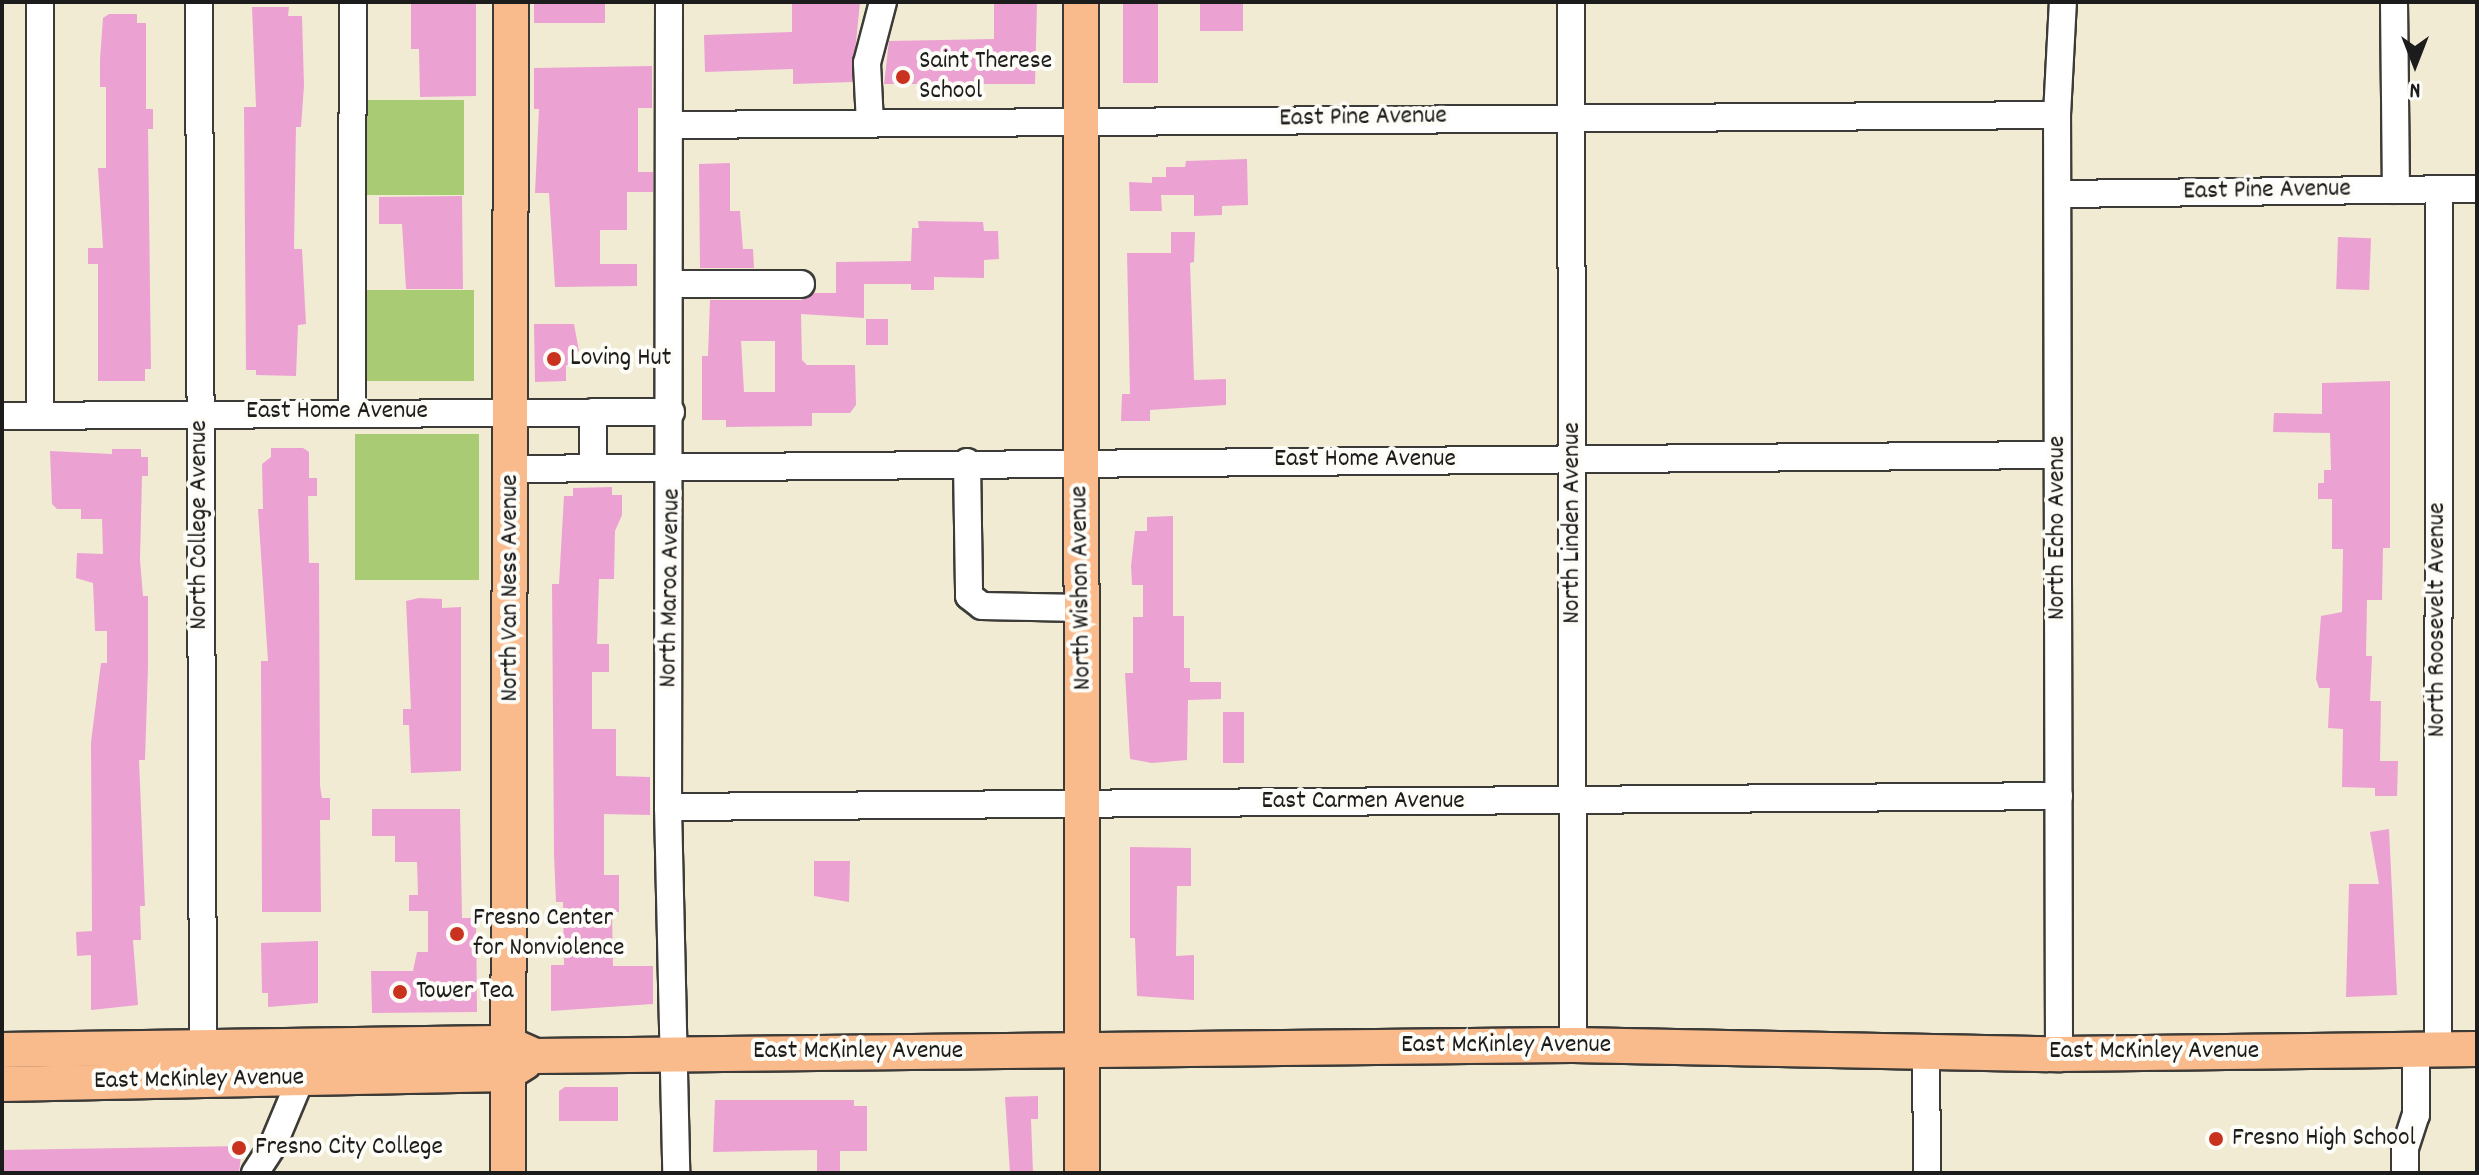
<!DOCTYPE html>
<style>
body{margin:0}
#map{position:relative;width:2479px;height:1175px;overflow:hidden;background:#f1ebd3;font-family:Dekko,sans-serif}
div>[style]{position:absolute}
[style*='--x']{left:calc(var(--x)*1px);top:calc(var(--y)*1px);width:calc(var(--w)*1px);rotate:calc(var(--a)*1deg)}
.green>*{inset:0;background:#a9cb73;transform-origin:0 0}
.building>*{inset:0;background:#eca1d3;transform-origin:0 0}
.roads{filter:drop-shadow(2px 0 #3c3b37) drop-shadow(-2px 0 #3c3b37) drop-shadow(0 2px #3c3b37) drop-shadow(0 -2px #3c3b37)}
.minor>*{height:26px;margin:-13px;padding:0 13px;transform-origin:13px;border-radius:13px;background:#fff}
.major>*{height:34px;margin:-17px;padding:0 17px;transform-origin:17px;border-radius:17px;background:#fabb8c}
.dots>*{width:22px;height:22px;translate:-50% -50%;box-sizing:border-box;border:4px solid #fdfcf7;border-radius:50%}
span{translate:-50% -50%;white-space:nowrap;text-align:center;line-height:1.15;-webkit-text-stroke:8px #fdfcf7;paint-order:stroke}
.poi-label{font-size:26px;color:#1c1c1c}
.left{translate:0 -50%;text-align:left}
.street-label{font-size:26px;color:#1c1c1c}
.frame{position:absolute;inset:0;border:4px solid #1c1c1c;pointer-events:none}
.north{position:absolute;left:2375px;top:24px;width:80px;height:80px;-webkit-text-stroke:6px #fdfcf7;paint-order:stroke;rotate:180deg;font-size:22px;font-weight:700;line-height:32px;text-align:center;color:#1c1c1c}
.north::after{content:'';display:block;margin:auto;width:28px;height:36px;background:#1c1c1c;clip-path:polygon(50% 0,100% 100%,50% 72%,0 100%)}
</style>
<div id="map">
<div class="green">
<i style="left:349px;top:100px;width:115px;height:95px"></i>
<i style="left:361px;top:290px;width:113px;height:91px"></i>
<i style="left:355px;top:434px;width:124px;height:146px"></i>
</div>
<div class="building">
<i style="clip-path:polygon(411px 2px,476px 2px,476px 96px,420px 97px,419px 49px,411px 49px)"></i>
<i style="left:534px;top:2px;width:71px;height:21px"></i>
<i style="clip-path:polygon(792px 2px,860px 2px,852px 82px,793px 84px,793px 69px,705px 72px,704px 35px,792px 32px)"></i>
<i style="clip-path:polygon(994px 2px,1037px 2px,1035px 84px,884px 84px,889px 41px,994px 39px)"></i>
<i style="left:1123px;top:2px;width:35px;height:81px"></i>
<i style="left:1200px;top:2px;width:43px;height:29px"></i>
<i style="clip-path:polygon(252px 7px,289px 7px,288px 16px,302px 16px,304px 86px,301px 127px,296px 127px,294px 249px,302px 249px,306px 324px,298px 325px,296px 376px,256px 375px,256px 370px,246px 370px,244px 107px,256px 107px)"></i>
<i style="clip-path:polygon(109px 14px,137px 14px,137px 23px,146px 23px,146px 109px,153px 109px,153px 129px,148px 129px,151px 369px,145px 369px,145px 381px,98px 381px,98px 264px,88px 264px,88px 248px,103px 248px,98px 168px,106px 168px,106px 87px,100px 87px,100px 59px,103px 18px)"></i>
<i style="clip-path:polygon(652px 66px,652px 108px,638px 108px,638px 172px,653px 172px,653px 192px,627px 192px,627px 230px,600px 230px,600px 264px,637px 264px,637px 286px,555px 287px,549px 193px,535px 193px,539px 109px,534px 109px,534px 68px)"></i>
<i style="clip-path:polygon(1247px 159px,1248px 205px,1222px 206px,1222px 215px,1194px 216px,1194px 195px,1161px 195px,1162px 211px,1130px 211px,1129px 182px,1152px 183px,1152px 177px,1166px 177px,1166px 167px,1185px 167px,1186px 161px)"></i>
<i style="clip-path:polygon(730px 163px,730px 211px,740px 211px,743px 249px,753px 249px,754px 268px,700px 268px,699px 164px)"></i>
<i style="clip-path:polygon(462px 196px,463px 289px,406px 289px,402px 224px,379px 224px,379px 197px)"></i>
<i style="clip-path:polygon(evenodd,918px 221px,983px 222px,984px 231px,998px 231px,999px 259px,984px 260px,984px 278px,934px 277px,934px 290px,911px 290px,911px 284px,864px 284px,864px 318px,801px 314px,802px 360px,807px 365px,855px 365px,856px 405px,850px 413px,812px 413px,812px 426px,726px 427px,726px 420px,702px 420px,702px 356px,708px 356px,710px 300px,801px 300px,814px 293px,836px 293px,836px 262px,911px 261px,912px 228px,919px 228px,918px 221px,741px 341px,775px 341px,775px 392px,744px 392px,741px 341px)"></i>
<i style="clip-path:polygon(1171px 232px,1195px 232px,1194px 262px,1190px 263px,1194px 380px,1226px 379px,1226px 405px,1150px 410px,1150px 421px,1121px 421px,1122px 394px,1130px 394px,1127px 253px,1171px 253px)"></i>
<i style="left:2338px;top:237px;width:33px;height:52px;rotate:2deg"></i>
<i style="left:866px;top:319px;width:22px;height:26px"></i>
<i style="clip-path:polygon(534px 324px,574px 324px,579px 351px,574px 353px,574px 365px,566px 365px,566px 381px,535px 382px)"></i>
<i style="clip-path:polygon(2390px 381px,2390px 548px,2383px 548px,2382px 600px,2367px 600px,2366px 656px,2372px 656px,2370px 701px,2381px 701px,2380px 761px,2398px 761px,2397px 796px,2375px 796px,2375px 788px,2342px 787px,2343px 729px,2328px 728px,2330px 688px,2319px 688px,2316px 679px,2321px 616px,2342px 612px,2343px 549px,2332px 549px,2332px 499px,2318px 499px,2318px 483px,2324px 483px,2324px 470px,2331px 470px,2330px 433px,2273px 432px,2274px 413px,2322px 414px,2322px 383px)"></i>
<i style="clip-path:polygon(271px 448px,303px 448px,309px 452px,309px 478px,317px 478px,317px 496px,308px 496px,309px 563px,319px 563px,320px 786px,322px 798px,330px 798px,330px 820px,320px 820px,321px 912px,262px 912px,261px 661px,268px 661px,258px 509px,263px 509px,262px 464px,271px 457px)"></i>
<i style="clip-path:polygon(112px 449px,141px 449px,141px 457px,148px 457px,148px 476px,142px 476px,140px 560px,143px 596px,148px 596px,148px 667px,145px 760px,139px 760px,145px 906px,140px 906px,141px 940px,133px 940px,138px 1005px,91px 1010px,91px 955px,77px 956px,76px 932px,92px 931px,91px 742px,101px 663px,107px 663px,107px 631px,95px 631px,93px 583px,76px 578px,77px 553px,103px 554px,102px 519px,81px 519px,81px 509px,57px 509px,52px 504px,50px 451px,112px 454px)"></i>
<i style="clip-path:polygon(612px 487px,612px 495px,622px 495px,622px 515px,615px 531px,614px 579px,599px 579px,597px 644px,609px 644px,609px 672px,592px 672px,592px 729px,616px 729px,616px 776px,650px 777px,650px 815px,604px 814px,604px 875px,619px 875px,619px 912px,612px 912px,613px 966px,653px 966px,653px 1004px,551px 1011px,551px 965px,564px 965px,563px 902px,556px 902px,554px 854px,552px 584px,559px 584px,564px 496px,573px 496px,573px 488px)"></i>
<i style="clip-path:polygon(1173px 516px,1173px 616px,1184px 616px,1184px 668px,1190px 668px,1190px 682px,1221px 682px,1221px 699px,1188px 700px,1187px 760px,1152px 763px,1130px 759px,1125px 673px,1133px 673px,1133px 617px,1143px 617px,1143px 585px,1132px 585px,1131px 566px,1135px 531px,1147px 531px,1147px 517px)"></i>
<i style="clip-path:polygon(419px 598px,442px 599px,442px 608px,461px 607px,461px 771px,411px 773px,409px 725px,403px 725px,403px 709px,411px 709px,406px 601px)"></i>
<i style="left:1223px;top:712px;width:21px;height:51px"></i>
<i style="clip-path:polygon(372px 809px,460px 809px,462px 918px,476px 918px,477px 1012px,372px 1013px,371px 971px,413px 971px,417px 952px,428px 952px,428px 911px,409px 911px,409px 895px,418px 895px,417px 862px,395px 862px,395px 836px,372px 836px)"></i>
<i style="clip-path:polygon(2389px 829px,2397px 995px,2346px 997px,2349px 884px,2379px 884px,2370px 832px)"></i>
<i style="clip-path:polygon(1130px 847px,1191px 848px,1191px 886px,1177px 886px,1176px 956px,1194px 955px,1194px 1000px,1137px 996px,1135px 938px,1130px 938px)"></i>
<i style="clip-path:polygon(814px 861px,850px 861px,849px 902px,814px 896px)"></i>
<i style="clip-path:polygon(318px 941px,318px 1003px,268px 1007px,268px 993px,262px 993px,261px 943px)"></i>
<i style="clip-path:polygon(565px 1087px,618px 1087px,618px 1121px,559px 1121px,559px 1091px)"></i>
<i style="clip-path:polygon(1038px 1096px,1038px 1119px,1031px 1119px,1033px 1173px,1010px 1173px,1005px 1097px)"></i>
<i style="clip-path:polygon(715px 1100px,854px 1100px,854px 1106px,867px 1106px,867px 1151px,840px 1151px,840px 1173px,817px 1173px,817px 1150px,713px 1152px)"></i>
<i style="clip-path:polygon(242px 1146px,239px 1173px,2px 1173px,2px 1150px)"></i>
</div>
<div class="roads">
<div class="minor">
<i style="--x:199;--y:2;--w:1046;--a:89.78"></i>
<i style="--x:669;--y:2;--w:805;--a:90.07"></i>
<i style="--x:668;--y:807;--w:366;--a:88.7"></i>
<i style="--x:1571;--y:2;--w:1043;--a:89.89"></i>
<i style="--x:2394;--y:2;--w:188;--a:89.4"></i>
<i style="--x:870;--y:123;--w:60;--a:-92.9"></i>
<i style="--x:867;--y:63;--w:63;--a:-75.3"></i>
<i style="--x:669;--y:125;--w:1388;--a:-0.41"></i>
<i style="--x:2058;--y:194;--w:419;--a:-0.7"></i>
<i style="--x:670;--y:284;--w:131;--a:0"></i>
<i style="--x:352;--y:412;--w:410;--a:-89.9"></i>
<i style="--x:593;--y:412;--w:56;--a:90"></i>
<i style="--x:2;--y:416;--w:669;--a:-0.34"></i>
<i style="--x:40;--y:416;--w:414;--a:-90"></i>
<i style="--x:967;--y:462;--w:134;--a:89.1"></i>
<i style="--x:969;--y:596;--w:16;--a:38"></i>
<i style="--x:982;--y:606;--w:100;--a:1.1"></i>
<i style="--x:512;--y:469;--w:1545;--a:-0.52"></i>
<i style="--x:668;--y:807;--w:1391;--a:-0.45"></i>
<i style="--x:2438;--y:1050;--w:860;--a:-89.93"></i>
<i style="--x:1926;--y:1052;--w:121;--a:89.5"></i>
<i style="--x:2059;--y:1054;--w:939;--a:-90.12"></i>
<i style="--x:2057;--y:115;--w:113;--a:-87"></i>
<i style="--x:255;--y:1173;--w:33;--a:-57"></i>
<i style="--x:273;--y:1145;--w:73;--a:-67.3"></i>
<i style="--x:2405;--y:1173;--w:25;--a:-90"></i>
<i style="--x:2405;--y:1148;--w:35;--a:-72"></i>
<i style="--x:2416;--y:1115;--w:65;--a:-90"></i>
</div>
<div class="major">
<i style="--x:1081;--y:2;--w:1171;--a:89.95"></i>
<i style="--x:2;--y:1050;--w:504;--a:-0.8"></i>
<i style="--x:506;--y:1043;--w:32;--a:24"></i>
<i style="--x:535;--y:1056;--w:1038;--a:-0.61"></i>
<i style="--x:1573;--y:1045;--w:486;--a:1.1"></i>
<i style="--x:2059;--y:1054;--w:418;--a:-0.7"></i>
<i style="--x:2;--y:1084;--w:504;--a:-1.14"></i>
<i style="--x:506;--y:1074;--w:22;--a:-32"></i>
<i style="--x:508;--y:1173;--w:1171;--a:-89.85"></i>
</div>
</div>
<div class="dots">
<i style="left:903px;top:77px;background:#c8321e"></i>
<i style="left:554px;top:359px;background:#c8321e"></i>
<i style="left:457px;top:934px;background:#c8321e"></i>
<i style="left:400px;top:992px;background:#c8321e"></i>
<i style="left:2216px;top:1139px;background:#c8321e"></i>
<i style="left:239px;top:1148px;background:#c8321e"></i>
</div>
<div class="poi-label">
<span class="left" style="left:919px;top:77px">Saint Therese<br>School</span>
<span class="left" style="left:570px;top:359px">Loving Hut</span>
<span class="left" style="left:473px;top:934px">Fresno Center<br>for Nonviolence</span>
<span class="left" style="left:416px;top:992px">Tower Tea</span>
<span class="left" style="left:2232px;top:1139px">Fresno High School</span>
<span class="left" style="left:255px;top:1148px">Fresno City College</span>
</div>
<div class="street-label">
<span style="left:1363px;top:118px;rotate:-1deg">East Pine Avenue</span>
<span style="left:2267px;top:191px;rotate:-1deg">East Pine Avenue</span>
<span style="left:337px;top:412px">East Home Avenue</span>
<span style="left:1365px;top:460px">East Home Avenue</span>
<span style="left:1573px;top:523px;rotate:-90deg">North Linden Avenue</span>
<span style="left:200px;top:525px;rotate:-90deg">North College Avenue</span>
<span style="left:2058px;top:528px;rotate:-90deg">North Echo Avenue</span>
<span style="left:511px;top:588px;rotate:-90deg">North Van Ness Avenue</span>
<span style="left:671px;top:588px;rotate:-89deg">North Maroa Avenue</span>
<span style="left:1082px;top:588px;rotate:-91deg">North Wishon Avenue</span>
<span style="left:2438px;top:620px;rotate:-90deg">North Roosevelt Avenue</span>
<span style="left:1363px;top:802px">East Carmen Avenue</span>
<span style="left:1506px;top:1046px">East McKinley Avenue</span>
<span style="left:858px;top:1052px">East McKinley Avenue</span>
<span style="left:2154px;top:1052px">East McKinley Avenue</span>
<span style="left:199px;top:1080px;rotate:-1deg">East McKinley Avenue</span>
</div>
<div class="frame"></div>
<div class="north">N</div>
</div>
